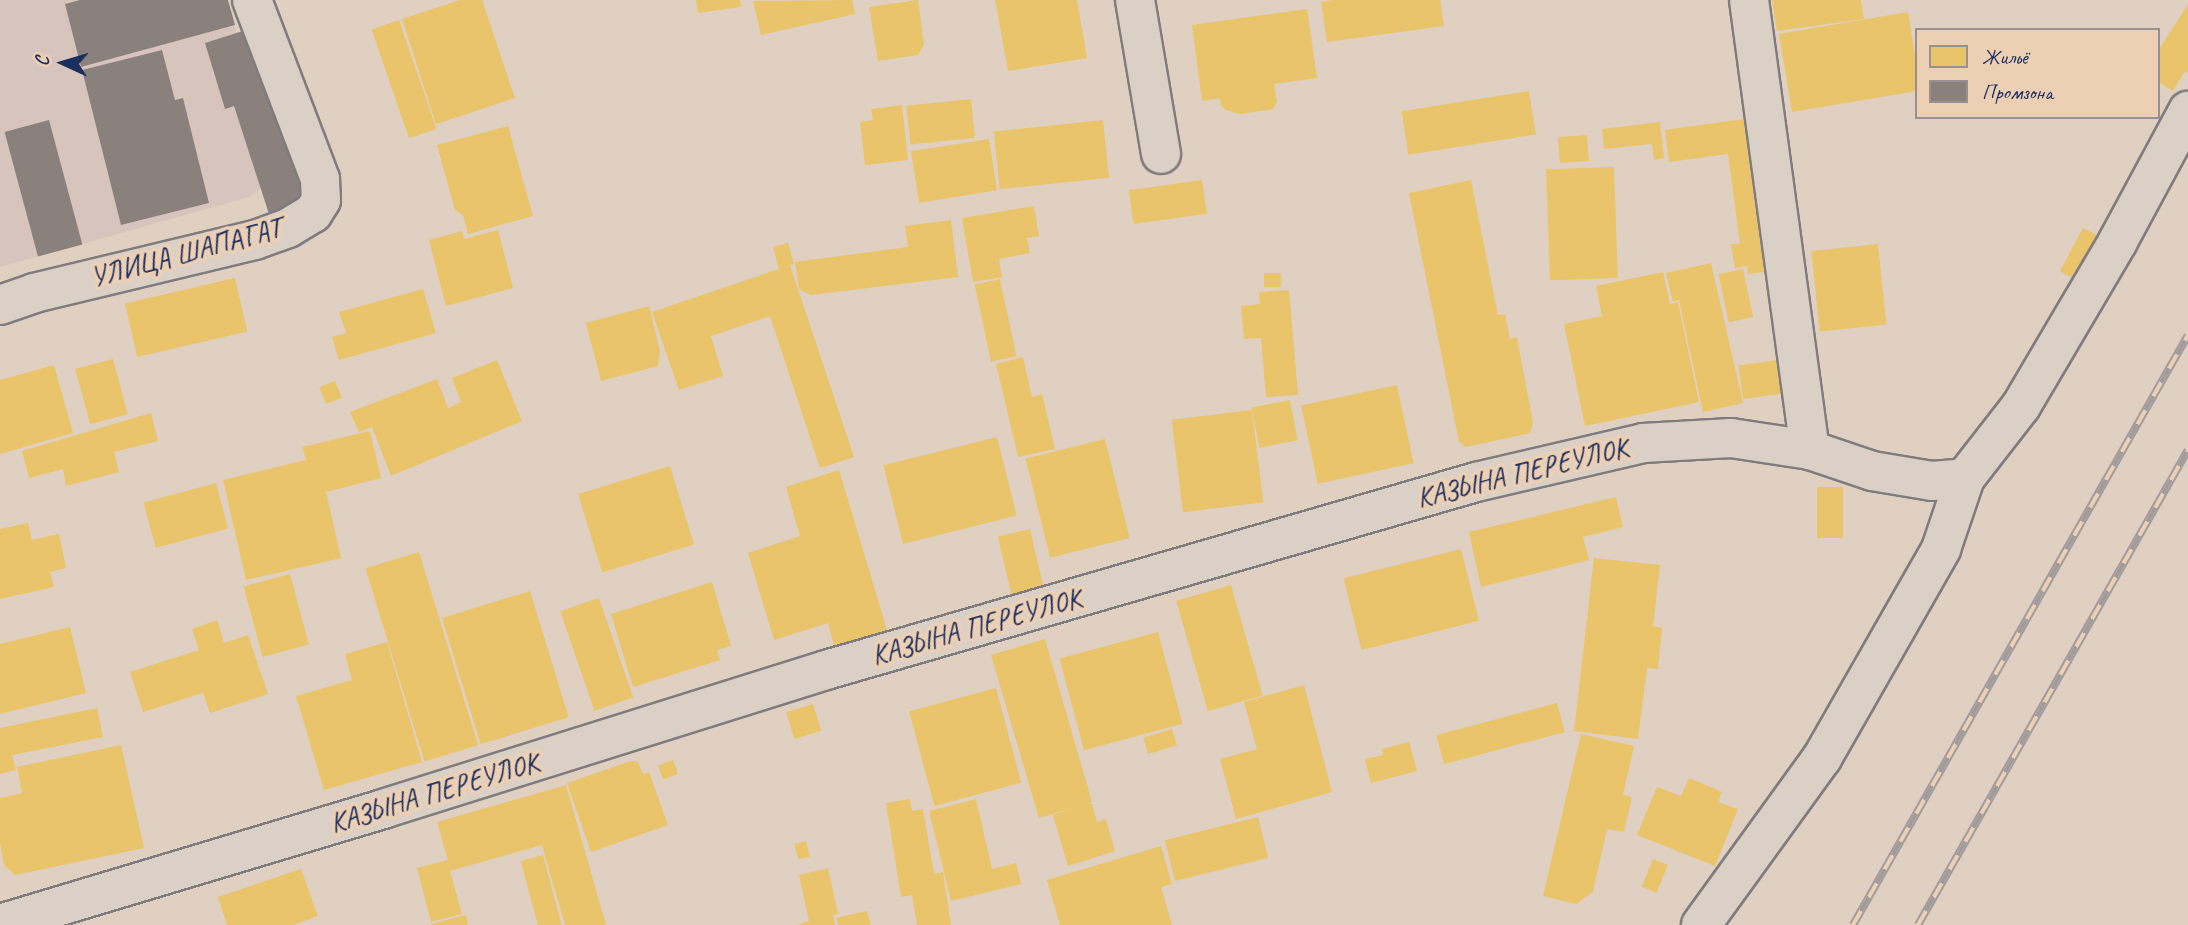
<!DOCTYPE html>
<meta charset="utf-8">
<style>
body{margin:0}
#map{position:relative;width:2188px;height:925px;overflow:hidden;background:#e0d0c1;font-family:Caveat,sans-serif}
div>[style]{position:absolute}
[style*='--x']{left:calc(var(--x)*1px);top:calc(var(--y)*1px);width:calc(var(--w)*1px);rotate:calc(var(--a)*1deg)}
.built>*{inset:0;background:#d7c4bd}
.homes>*{inset:0;background:#e9c46a;transform-origin:0 0}
.industry>*{inset:0;background:#8a817c;transform-origin:0 0}
.roads{filter:drop-shadow(2px 0 #807c7e) drop-shadow(-2px 0 #807c7e) drop-shadow(0 2px #807c7e) drop-shadow(0 -2px #807c7e)}
.minor>*{height:38px;margin:-19px;padding:0 19px;transform-origin:19px;border-radius:19px;background:#dbd0c6}
.rail>*{height:8px;margin-top:-4px;transform-origin:0;background:repeating-linear-gradient(90deg,#edd0b4 0 16px,#a19c9b 0 32px);box-sizing:border-box;border-block:2px solid #a19c9b}
span{translate:-50% -50%;white-space:nowrap;text-align:center;line-height:1.15;-webkit-text-stroke:7px #edd0b4;paint-order:stroke}
.street-label{font-size:28px;color:#1b2f5e}
.legend{position:absolute;left:1915px;top:28px;width:245px;height:91px;box-sizing:border-box;background:#edd0b4;border:2px solid #999092;margin:0;padding:9px 12px;list-style:none;font-size:21px;color:#1b2f5e}
.legend li{display:flex;align-items:center;gap:14px;height:35px}
.legend b{width:35px;border:2px solid #999092}
.north{position:absolute;left:28px;top:28px;width:70px;height:70px;-webkit-text-stroke:5px #edd0b4;paint-order:stroke;rotate:274deg;font-size:19px;font-weight:700;line-height:28px;text-align:center;color:#1b2f5e}
.north::after{content:'';display:block;margin:auto;width:24px;height:32px;background:#1b2f5e;clip-path:polygon(50% 0,100% 100%,50% 72%,0 100%)}
</style>
<div id="map">
<div class="built">
<i style="clip-path:polygon(0 0,224px 0,288px 168px,249px 197px,0 267px)"></i>
</div>
<div class="homes">
<i style="clip-path:polygon(460px 0,482px 0,515px 98px,436px 124px,402px 19px)"></i>
<i style="clip-path:polygon(696px 0,740px 0,741px 7px,698px 13px)"></i>
<i style="clip-path:polygon(852px 0,855px 14px,761px 35px,753px 1px)"></i>
<i style="clip-path:polygon(918px 0,924px 45px,918px 55px,878px 61px,869px 7px)"></i>
<i style="clip-path:polygon(995px 0,1077px 0,1087px 58px,1008px 71px)"></i>
<i style="clip-path:polygon(1332px 0,1440px 0,1444px 26px,1327px 42px,1321px 2px)"></i>
<i style="clip-path:polygon(1772px 0,1861px 0,1864px 19px,1777px 31px)"></i>
<i style="clip-path:polygon(2188px 4px,2188px 73px,2185px 71px,2173px 91px,2158px 82px,2158px 51px)"></i>
<i style="clip-path:polygon(1307px 9px,1317px 78px,1274px 84px,1277px 102px,1273px 109px,1240px 114px,1226px 110px,1221px 106px,1220px 98px,1202px 101px,1192px 25px)"></i>
<i style="clip-path:polygon(1908px 12px,1917px 67px,1917px 91px,1792px 112px,1779px 34px)"></i>
<i style="left:399px;top:20px;width:115px;height:29px;rotate:71deg"></i>
<i style="left:1529px;top:91px;width:44px;height:129px;rotate:81deg"></i>
<i style="left:971px;top:99px;width:39px;height:65px;rotate:84deg"></i>
<i style="clip-path:polygon(902px 105px,908px 160px,865px 165px,860px 122px,873px 120px,871px 109px)"></i>
<i style="clip-path:polygon(1751px 118px,1772px 271px,1748px 274px,1747px 266px,1735px 268px,1731px 244px,1740px 244px,1728px 154px,1669px 162px,1665px 130px)"></i>
<i style="left:1103px;top:120px;width:58px;height:110px;rotate:84deg"></i>
<i style="clip-path:polygon(1660px 122px,1664px 158px,1654px 160px,1652px 144px,1604px 149px,1602px 129px)"></i>
<i style="clip-path:polygon(508px 126px,533px 216px,468px 234px,463px 215px,455px 210px,437px 145px)"></i>
<i style="left:1587px;top:135px;width:26px;height:29px;rotate:86deg"></i>
<i style="left:989px;top:139px;width:52px;height:79px;rotate:81deg"></i>
<i style="left:1614px;top:167px;width:111px;height:68px;rotate:88deg"></i>
<i style="left:1202px;top:180px;width:34px;height:74px;rotate:82deg"></i>
<i style="clip-path:polygon(1471px 180px,1498px 315px,1505px 314px,1510px 339px,1517px 337px,1533px 423px,1530px 433px,1466px 447px,1459px 442px,1409px 193px)"></i>
<i style="clip-path:polygon(1034px 206px,1039px 236px,1027px 238px,1030px 253px,999px 259px,1002px 277px,973px 282px,962px 218px)"></i>
<i style="clip-path:polygon(951px 220px,958px 277px,811px 295px,799px 289px,795px 262px,908px 247px,905px 226px)"></i>
<i style="left:2083px;top:228px;width:26px;height:49px;rotate:28deg"></i>
<i style="clip-path:polygon(498px 230px,513px 288px,446px 306px,429px 240px,462px 231px,464px 239px)"></i>
<i style="clip-path:polygon(788px 243px,794px 264px,790px 265px,854px 457px,820px 468px,770px 316px,711px 336px,723px 376px,679px 390px,652px 312px,779px 269px,773px 247px)"></i>
<i style="left:1878px;top:244px;width:81px;height:67px;rotate:84deg"></i>
<i style="clip-path:polygon(1711px 263px,1743px 403px,1703px 412px,1679px 300px,1673px 302px,1666px 273px)"></i>
<i style="left:1743px;top:269px;width:49px;height:25px;rotate:78deg"></i>
<i style="clip-path:polygon(1663px 272px,1670px 304px,1678px 302px,1699px 402px,1585px 426px,1564px 324px,1602px 316px,1596px 286px)"></i>
<i style="left:1264px;top:273px;width:17px;height:14px"></i>
<i style="left:235px;top:278px;width:55px;height:113px;rotate:77deg"></i>
<i style="left:1000px;top:279px;width:79px;height:26px;rotate:78deg"></i>
<i style="clip-path:polygon(423px 289px,436px 333px,339px 360px,332px 337px,346px 333px,339px 312px)"></i>
<i style="clip-path:polygon(1289px 290px,1298px 395px,1266px 397px,1261px 338px,1244px 339px,1241px 306px,1260px 304px,1259px 292px)"></i>
<i style="clip-path:polygon(649px 306px,660px 351px,658px 366px,601px 381px,586px 323px)"></i>
<i style="clip-path:polygon(1023px 357px,1032px 397px,1042px 394px,1055px 449px,1018px 457px,996px 364px)"></i>
<i style="left:113px;top:359px;width:57px;height:39px;rotate:75deg"></i>
<i style="clip-path:polygon(497px 360px,522px 421px,391px 476px,372px 427px,359px 432px,350px 412px,437px 379px,448px 408px,461px 402px,452px 378px)"></i>
<i style="left:1777px;top:360px;width:34px;height:39px;rotate:82deg"></i>
<i style="clip-path:polygon(54px 365px,73px 433px,0 454px,0 380px)"></i>
<i style="left:335px;top:381px;width:18px;height:17px;rotate:68deg"></i>
<i style="left:1397px;top:385px;width:80px;height:98px;rotate:78deg"></i>
<i style="left:1290px;top:400px;width:41px;height:39px;rotate:79deg"></i>
<i style="left:1252px;top:410px;width:93px;height:81px;rotate:83deg"></i>
<i style="clip-path:polygon(151px 413px,158px 441px,114px 452px,119px 472px,66px 486px,63px 469px,29px 478px,22px 451px)"></i>
<i style="clip-path:polygon(370px 431px,381px 478px,326px 492px,341px 558px,246px 580px,223px 480px,306px 460px,302px 447px)"></i>
<i style="left:997px;top:437px;width:81px;height:117px;rotate:76deg"></i>
<i style="left:1105px;top:439px;width:102px;height:82px;rotate:76deg"></i>
<i style="left:670px;top:466px;width:82px;height:96px;rotate:73deg"></i>
<i style="clip-path:polygon(839px 470px,888px 633px,835px 649px,828px 623px,774px 640px,748px 553px,800px 536px,786px 487px)"></i>
<i style="left:216px;top:483px;width:47px;height:75px;rotate:75deg"></i>
<i style="left:1817px;top:487px;width:26px;height:51px"></i>
<i style="clip-path:polygon(1616px 497px,1623px 527px,1583px 537px,1589px 560px,1481px 587px,1469px 532px)"></i>
<i style="clip-path:polygon(28px 523px,32px 540px,59px 534px,66px 568px,50px 572px,54px 587px,0 599px,0 529px)"></i>
<i style="left:1030px;top:529px;width:61px;height:33px;rotate:77deg"></i>
<i style="left:1461px;top:549px;width:74px;height:121px;rotate:76deg"></i>
<i style="left:419px;top:552px;width:202px;height:56px;rotate:73deg"></i>
<i style="clip-path:polygon(1594px 558px,1660px 565px,1653px 626px,1662px 628px,1658px 669px,1647px 668px,1638px 739px,1574px 731px)"></i>
<i style="left:290px;top:574px;width:73px;height:48px;rotate:75deg"></i>
<i style="clip-path:polygon(712px 582px,731px 646px,717px 650px,720px 660px,633px 687px,611px 614px)"></i>
<i style="left:1231px;top:585px;width:115px;height:57px;rotate:74deg"></i>
<i style="left:530px;top:591px;width:132px;height:92px;rotate:73deg"></i>
<i style="left:599px;top:598px;width:105px;height:41px;rotate:71deg"></i>
<i style="clip-path:polygon(217px 620px,224px 643px,248px 635px,268px 694px,210px 713px,203px 693px,143px 712px,130px 672px,199px 650px,192px 629px)"></i>
<i style="clip-path:polygon(70px 627px,86px 693px,0 714px,0 644px)"></i>
<i style="left:1158px;top:632px;width:95px;height:102px;rotate:75deg"></i>
<i style="clip-path:polygon(1045px 639px,1092px 802px,1088px 804px,1092px 804px,1097px 822px,1106px 819px,1115px 851px,1068px 866px,1053px 815px,1073px 808px,1039px 818px,991px 655px)"></i>
<i style="clip-path:polygon(387px 642px,422px 762px,324px 790px,296px 696px,352px 680px,345px 654px)"></i>
<i style="clip-path:polygon(1304px 685px,1332px 792px,1236px 819px,1220px 759px,1257px 749px,1244px 702px)"></i>
<i style="left:996px;top:688px;width:98px;height:90px;rotate:75deg"></i>
<i style="left:1557px;top:703px;width:30px;height:125px;rotate:75deg"></i>
<i style="left:813px;top:704px;width:28px;height:28px;rotate:73deg"></i>
<i style="clip-path:polygon(97px 708px,103px 737px,12px 755px,16px 770px,0 774px,0 728px)"></i>
<i style="left:1172px;top:729px;width:17px;height:30px;rotate:73deg"></i>
<i style="clip-path:polygon(1581px 734px,1634px 746px,1623px 795px,1632px 797px,1624px 832px,1607px 829px,1593px 892px,1576px 904px,1543px 896px)"></i>
<i style="clip-path:polygon(1409px 742px,1417px 771px,1371px 783px,1365px 759px,1383px 755px,1382px 749px)"></i>
<i style="clip-path:polygon(121px 745px,144px 848px,15px 875px,4px 865px,0 843px,0 798px,22px 793px,17px 767px)"></i>
<i style="left:673px;top:760px;width:15px;height:16px;rotate:70deg"></i>
<i style="clip-path:polygon(631px 761px,638px 762px,643px 774px,649px 772px,668px 825px,591px 852px,567px 783px)"></i>
<i style="clip-path:polygon(1689px 778px,1722px 792px,1718px 802px,1738px 809px,1715px 866px,1637px 835px,1657px 787px,1681px 796px)"></i>
<i style="clip-path:polygon(566px 785px,606px 925px,565px 925px,542px 845px,450px 871px,462px 914px,431px 922px,417px 868px,448px 860px,437px 822px)"></i>
<i style="clip-path:polygon(910px 799px,912px 811px,923px 809px,934px 874px,943px 872px,951px 925px,917px 925px,912px 895px,901px 897px,886px 803px)"></i>
<i style="clip-path:polygon(976px 799px,992px 869px,1016px 863px,1021px 884px,951px 901px,929px 811px)"></i>
<i style="left:1258px;top:817px;width:42px;height:96px;rotate:76deg"></i>
<i style="left:806px;top:841px;width:16px;height:12px;rotate:75deg"></i>
<i style="clip-path:polygon(1161px 846px,1172px 884px,1161px 887px,1172px 925px,1060px 925px,1047px 880px)"></i>
<i style="left:543px;top:855px;width:73px;height:23px;rotate:75deg"></i>
<i style="left:1653px;top:859px;width:16px;height:30px;rotate:22deg"></i>
<i style="clip-path:polygon(828px 868px,838px 914px,833px 915px,835px 925px,797px 925px,809px 921px,799px 875px)"></i>
<i style="clip-path:polygon(301px 869px,318px 916px,293px 925px,227px 925px,218px 897px)"></i>
<i style="clip-path:polygon(867px 911px,871px 925px,838px 925px,836px 918px)"></i>
<i style="clip-path:polygon(466px 915px,468px 925px,431px 925px,431px 924px)"></i>
</div>
<div class="industry">
<i style="clip-path:polygon(80px 0,228px 0,235px 25px,81px 67px,65px 4px)"></i>
<i style="clip-path:polygon(246px 30px,306px 191px,303px 203px,269px 214px,234px 106px,225px 109px,205px 43px)"></i>
<i style="clip-path:polygon(162px 50px,175px 100px,183px 98px,209px 203px,121px 225px,82px 70px)"></i>
<i style="left:49px;top:120px;width:129px;height:46px;rotate:75deg"></i>
</div>
<div class="roads">
<div class="minor">
<i style="--x:1135;--y:0;--w:156;--a:80.4"></i>
<i style="--x:1749;--y:0;--w:454;--a:82.3"></i>
<i style="--x:0;--y:305;--w:36;--a:-19"></i>
<i style="--x:34;--y:293;--w:227;--a:-13.5"></i>
<i style="--x:255;--y:240;--w:35;--a:-20"></i>
<i style="--x:288;--y:228;--w:29;--a:-31"></i>
<i style="--x:313;--y:213;--w:15;--a:-58"></i>
<i style="--x:321;--y:200;--w:21;--a:-93"></i>
<i style="--x:320;--y:179;--w:191;--a:-110.8"></i>
<i style="--x:0;--y:924;--w:403;--a:-16.7"></i>
<i style="--x:386;--y:808;--w:461;--a:-17.4"></i>
<i style="--x:826;--y:670;--w:677;--a:-16.13"></i>
<i style="--x:1476;--y:482;--w:171;--a:-13.1"></i>
<i style="--x:1643;--y:443;--w:88;--a:-3.3"></i>
<i style="--x:1731;--y:438;--w:80;--a:8.6"></i>
<i style="--x:1810;--y:450;--w:65;--a:18.7"></i>
<i style="--x:1872;--y:471;--w:61;--a:9.5"></i>
<i style="--x:1932;--y:481;--w:33;--a:-5"></i>
<i style="--x:1701;--y:925;--w:206;--a:-54.1"></i>
<i style="--x:1822;--y:758;--w:241;--a:-60.3"></i>
<i style="--x:1941;--y:549;--w:75;--a:-71.3"></i>
<i style="--x:1965;--y:478;--w:91;--a:-52.1"></i>
<i style="--x:2021;--y:406;--w:191;--a:-59.5"></i>
<i style="--x:2118;--y:241;--w:148;--a:-61.7"></i>
</div>
</div>
<div class="rail">
<i style="--x:1853;--y:925;--w:678;--a:-60.41"></i>
<i style="--x:1918;--y:925;--w:546;--a:-60.39"></i>
</div>
<div class="street-label">
<span style="left:186px;top:253px;rotate:-15deg">УЛИЦА ШАПАГАТ</span>
<span style="left:1522px;top:473px;rotate:-14deg">КАЗЫНА ПЕРЕУЛОК</span>
<span style="left:976px;top:627px;rotate:-16deg">КАЗЫНА ПЕРЕУЛОК</span>
<span style="left:434px;top:793px;rotate:-17deg">КАЗЫНА ПЕРЕУЛОК</span>
</div>
<ul class="legend">
<li><b style="height:19px;background:#e9c46a"></b>Жильё</li>
<li><b style="height:19px;background:#8a817c"></b>Промзона</li>
</ul>
<div class="north">С</div>
</div>
